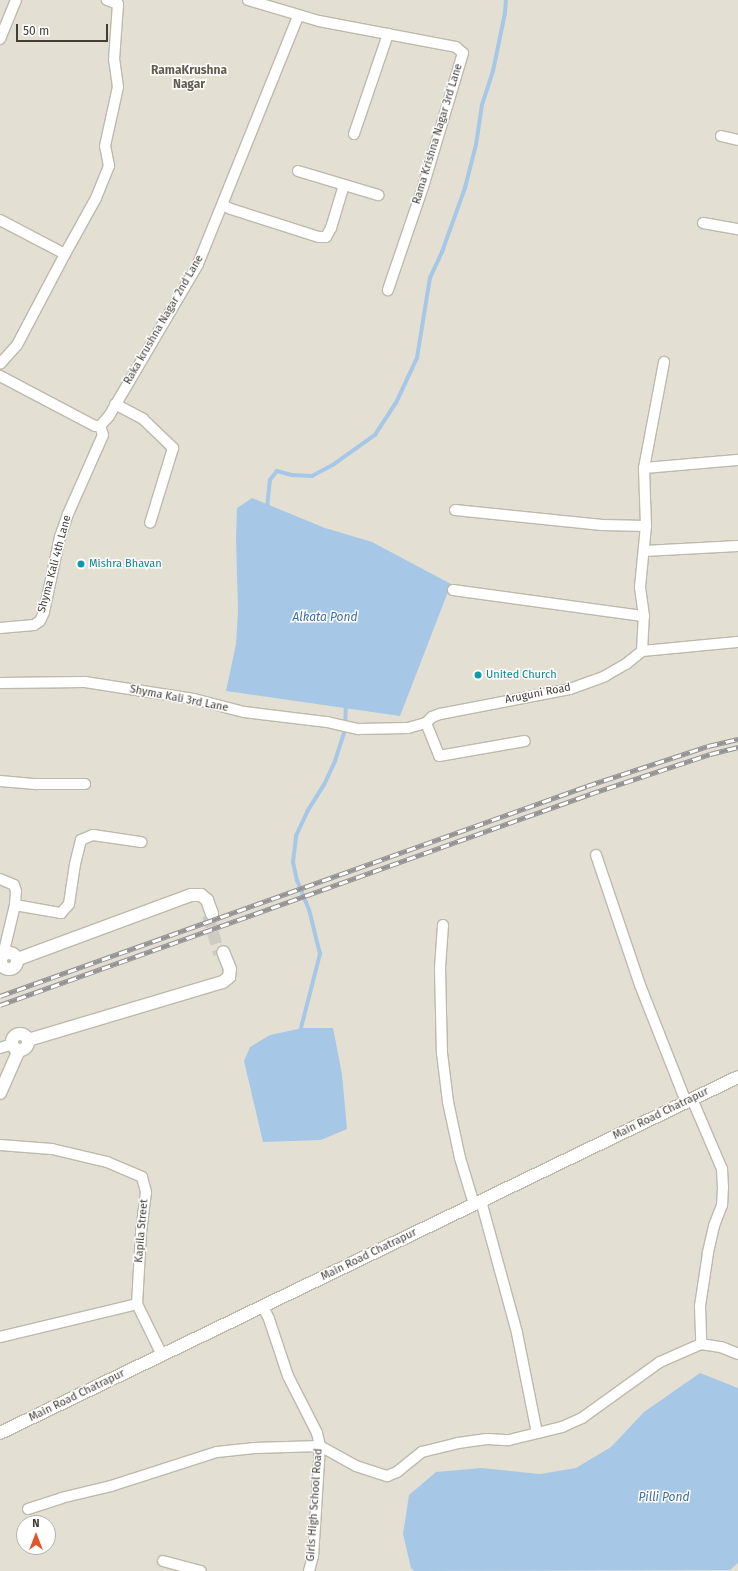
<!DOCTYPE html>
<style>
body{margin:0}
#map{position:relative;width:738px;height:1571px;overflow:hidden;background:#f0eee5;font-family:"Fira Sans",sans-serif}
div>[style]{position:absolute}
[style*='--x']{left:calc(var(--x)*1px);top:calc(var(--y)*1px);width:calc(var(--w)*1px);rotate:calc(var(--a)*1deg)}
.residential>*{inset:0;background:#e3e0d3}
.water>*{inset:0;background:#a7c7e7}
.stream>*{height:3.5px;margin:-1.75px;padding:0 1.75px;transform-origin:1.75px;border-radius:1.75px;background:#a7c7e7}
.tertiary-tunnel>*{height:12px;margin-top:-6px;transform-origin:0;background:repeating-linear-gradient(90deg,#cdcbc2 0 12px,transparent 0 18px)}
.roads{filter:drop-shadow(1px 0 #bdb9ab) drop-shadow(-1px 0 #bdb9ab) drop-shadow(0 1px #bdb9ab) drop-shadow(0 -1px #bdb9ab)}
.minor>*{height:10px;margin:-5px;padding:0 5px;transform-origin:5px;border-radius:5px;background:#fff}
.tertiary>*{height:12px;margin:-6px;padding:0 6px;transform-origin:6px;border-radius:6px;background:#fff}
.tertiary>.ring{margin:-6px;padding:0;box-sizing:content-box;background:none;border:12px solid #fff;border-radius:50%}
.rail>*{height:4.5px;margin-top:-2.25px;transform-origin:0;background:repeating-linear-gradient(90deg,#fff 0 9px,#939393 0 18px);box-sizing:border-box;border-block:1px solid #939393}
.dots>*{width:11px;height:11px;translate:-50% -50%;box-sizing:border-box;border:2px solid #fff;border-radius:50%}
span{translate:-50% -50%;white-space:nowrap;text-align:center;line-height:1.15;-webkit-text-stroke:3px #fff;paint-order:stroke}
.street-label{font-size:11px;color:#423e35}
.culture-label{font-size:11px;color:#0d838f}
.left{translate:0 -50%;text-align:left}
.neighbourhood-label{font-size:12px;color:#635c4e;font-weight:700}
.water-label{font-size:12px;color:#3b6da1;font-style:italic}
.north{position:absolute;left:16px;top:1515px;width:40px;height:40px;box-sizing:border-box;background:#fff;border:1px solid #b3b2ae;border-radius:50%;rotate:0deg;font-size:11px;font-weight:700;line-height:16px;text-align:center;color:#423e35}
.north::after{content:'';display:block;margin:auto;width:14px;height:18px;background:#e2552a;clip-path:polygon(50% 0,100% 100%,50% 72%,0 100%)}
.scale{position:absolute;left:16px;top:24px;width:92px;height:18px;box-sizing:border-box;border:2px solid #423e35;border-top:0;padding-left:5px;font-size:12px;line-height:14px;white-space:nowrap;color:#423e35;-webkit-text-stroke:3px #fff;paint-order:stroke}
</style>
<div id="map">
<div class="residential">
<i style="clip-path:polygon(evenodd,0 0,738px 0,738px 1571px,0 1571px,0 0,24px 1523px,48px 1523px,48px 1547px,24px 1547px,24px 1523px)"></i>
</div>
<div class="water">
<i style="clip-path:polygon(252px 498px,325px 528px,372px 542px,451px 584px,400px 716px,226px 691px,236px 644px,238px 612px,236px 538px,237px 508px)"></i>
<i style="clip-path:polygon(303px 1028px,333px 1028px,342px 1074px,347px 1129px,321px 1140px,263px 1142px,244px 1061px,250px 1047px,270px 1035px)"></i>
<i style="clip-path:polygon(700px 1373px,738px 1388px,738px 1563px,730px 1570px,414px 1571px,411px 1568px,403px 1534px,409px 1495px,436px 1472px,482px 1468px,540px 1474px,576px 1468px,611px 1447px,644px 1412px)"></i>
</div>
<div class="stream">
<i style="--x:267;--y:508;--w:28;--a:-84"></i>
<i style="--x:270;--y:480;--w:11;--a:-52"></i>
<i style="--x:277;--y:471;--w:16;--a:15"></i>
<i style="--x:292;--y:475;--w:20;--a:3"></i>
<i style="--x:312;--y:476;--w:24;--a:-28"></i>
<i style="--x:333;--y:465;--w:52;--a:-35.5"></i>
<i style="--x:375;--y:435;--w:38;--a:-57"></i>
<i style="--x:396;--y:403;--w:50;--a:-65"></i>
<i style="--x:417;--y:358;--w:81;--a:-80.8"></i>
<i style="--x:430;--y:278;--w:29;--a:-65"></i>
<i style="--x:442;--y:252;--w:68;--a:-70.2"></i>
<i style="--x:465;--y:188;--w:44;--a:-75.7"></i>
<i style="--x:476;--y:145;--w:40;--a:-81.5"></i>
<i style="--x:482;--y:105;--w:36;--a:-72"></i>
<i style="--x:493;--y:71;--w:59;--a:-78.3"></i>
<i style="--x:505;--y:13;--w:13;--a:-86"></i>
<i style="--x:300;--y:1032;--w:81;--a:-75.6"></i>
<i style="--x:320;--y:954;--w:45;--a:-104"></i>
<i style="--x:309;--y:910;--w:31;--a:-112"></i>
<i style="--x:297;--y:881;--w:19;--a:-102"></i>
<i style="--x:293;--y:862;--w:26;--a:-83"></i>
<i style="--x:296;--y:836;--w:26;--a:-65"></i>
<i style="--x:307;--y:812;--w:32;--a:-58"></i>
<i style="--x:324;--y:785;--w:26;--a:-65"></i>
<i style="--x:335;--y:761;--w:32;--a:-72"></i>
<i style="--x:345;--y:731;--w:27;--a:-88"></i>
</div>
<div class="tertiary-tunnel">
<i style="--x:208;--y:915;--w:41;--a:74.2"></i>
</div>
<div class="roads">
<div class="minor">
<i style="--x:248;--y:0;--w:74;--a:16.5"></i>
<i style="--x:319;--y:21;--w:139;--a:10.7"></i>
<i style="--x:456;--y:47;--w:9;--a:41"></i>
<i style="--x:463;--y:53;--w:140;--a:106.6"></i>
<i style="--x:423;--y:187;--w:109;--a:108.8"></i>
<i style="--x:0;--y:39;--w:42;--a:-67.7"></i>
<i style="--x:354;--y:134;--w:106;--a:-71.2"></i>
<i style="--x:721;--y:136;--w:17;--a:13"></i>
<i style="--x:298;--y:171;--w:84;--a:16.7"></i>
<i style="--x:223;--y:205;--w:9;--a:27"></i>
<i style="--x:231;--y:209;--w:92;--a:17.7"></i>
<i style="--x:319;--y:237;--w:7;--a:0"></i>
<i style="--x:326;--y:237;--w:10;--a:-61"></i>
<i style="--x:331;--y:228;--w:45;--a:-73.2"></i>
<i style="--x:0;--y:220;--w:73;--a:27.6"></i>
<i style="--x:65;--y:254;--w:103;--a:117.8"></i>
<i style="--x:17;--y:345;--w:25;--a:132"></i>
<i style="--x:703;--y:223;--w:36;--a:10"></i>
<i style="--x:65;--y:254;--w:64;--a:-61"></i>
<i style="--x:96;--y:198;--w:35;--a:-68"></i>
<i style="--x:109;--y:166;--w:20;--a:-101"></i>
<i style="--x:105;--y:146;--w:60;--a:-77.6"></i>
<i style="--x:118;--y:87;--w:27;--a:-98"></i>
<i style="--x:114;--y:60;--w:56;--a:-85.9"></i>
<i style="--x:118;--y:4;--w:12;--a:-160"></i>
<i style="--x:0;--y:376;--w:107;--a:27.8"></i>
<i style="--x:95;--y:426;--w:5;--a:0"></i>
<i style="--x:100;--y:426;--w:13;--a:-48"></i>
<i style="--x:109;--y:416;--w:176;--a:-59.6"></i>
<i style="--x:198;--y:264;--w:267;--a:-68"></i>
<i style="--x:115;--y:404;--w:32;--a:28"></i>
<i style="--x:143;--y:419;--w:42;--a:44"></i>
<i style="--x:173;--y:448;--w:78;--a:107"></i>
<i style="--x:644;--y:468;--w:94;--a:-4.9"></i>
<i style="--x:455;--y:510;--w:148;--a:5.8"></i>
<i style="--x:602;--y:525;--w:44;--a:1.3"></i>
<i style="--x:644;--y:551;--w:94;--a:-3"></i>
<i style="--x:453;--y:590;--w:193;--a:7.8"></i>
<i style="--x:0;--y:628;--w:34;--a:-5"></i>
<i style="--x:34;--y:625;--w:7;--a:-34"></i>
<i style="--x:40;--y:621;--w:10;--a:-66"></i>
<i style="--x:44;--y:612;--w:77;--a:-78"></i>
<i style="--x:60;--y:537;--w:24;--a:-71"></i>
<i style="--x:68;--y:514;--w:86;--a:-66.1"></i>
<i style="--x:103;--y:435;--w:9;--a:-108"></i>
<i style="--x:642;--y:651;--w:35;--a:-87"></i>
<i style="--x:644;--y:616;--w:29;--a:-98"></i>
<i style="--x:640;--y:587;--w:61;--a:-84.4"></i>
<i style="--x:646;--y:526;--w:58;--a:-92"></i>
<i style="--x:644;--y:468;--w:108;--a:-79.3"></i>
<i style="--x:0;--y:683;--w:85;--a:-0.7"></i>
<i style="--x:85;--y:682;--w:110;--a:8.9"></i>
<i style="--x:194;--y:699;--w:52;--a:14.6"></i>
<i style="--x:244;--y:712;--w:84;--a:6.9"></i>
<i style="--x:327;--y:722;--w:32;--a:13"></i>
<i style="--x:358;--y:729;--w:50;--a:-1.1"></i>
<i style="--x:408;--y:728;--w:19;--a:-16"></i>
<i style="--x:426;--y:723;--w:8;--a:-45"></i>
<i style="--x:432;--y:717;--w:9;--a:-21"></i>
<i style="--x:440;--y:714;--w:132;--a:-10.9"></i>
<i style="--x:570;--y:689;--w:37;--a:-20"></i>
<i style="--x:605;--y:676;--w:24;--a:-30"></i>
<i style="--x:626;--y:664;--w:21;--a:-39"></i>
<i style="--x:642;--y:651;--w:96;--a:-5.4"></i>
<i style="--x:426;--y:723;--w:35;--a:68"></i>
<i style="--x:439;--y:756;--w:87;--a:-9.9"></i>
<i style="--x:0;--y:781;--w:36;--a:5"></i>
<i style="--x:36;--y:784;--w:49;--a:0"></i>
<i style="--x:596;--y:855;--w:137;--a:71.3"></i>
<i style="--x:640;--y:985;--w:126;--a:68.5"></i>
<i style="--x:0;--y:879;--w:15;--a:23"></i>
<i style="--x:14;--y:885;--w:6;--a:72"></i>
<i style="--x:16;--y:891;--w:14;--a:94"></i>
<i style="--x:15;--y:905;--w:51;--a:103.5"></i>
<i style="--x:15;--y:905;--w:47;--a:9.9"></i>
<i style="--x:61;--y:913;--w:12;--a:-48"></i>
<i style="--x:69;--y:904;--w:40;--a:-81.5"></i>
<i style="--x:75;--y:864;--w:25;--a:-76"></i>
<i style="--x:81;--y:840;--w:13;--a:-23"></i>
<i style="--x:93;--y:835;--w:49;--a:8.3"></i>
<i style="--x:443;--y:925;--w:43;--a:94"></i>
<i style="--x:440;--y:968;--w:85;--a:88.7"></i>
<i style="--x:442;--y:1053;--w:49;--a:83"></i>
<i style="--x:448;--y:1102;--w:57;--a:77.9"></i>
<i style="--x:460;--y:1158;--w:48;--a:73.1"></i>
<i style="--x:0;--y:1048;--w:13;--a:-18"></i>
<i style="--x:692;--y:1099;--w:76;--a:66.8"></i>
<i style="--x:722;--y:1169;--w:18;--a:87"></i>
<i style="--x:723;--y:1187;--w:18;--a:93"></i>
<i style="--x:722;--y:1205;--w:22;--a:111"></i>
<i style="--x:714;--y:1226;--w:28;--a:103"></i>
<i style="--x:708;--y:1253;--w:54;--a:98.6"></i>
<i style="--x:700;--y:1306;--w:38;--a:88"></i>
<i style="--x:0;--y:1145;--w:52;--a:4.4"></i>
<i style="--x:52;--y:1149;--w:57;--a:13.3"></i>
<i style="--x:107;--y:1162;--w:38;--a:23"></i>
<i style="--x:142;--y:1177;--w:16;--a:75"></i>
<i style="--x:146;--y:1192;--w:41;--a:97"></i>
<i style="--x:141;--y:1233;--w:71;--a:93.2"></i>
<i style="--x:137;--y:1304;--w:57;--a:63.9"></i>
<i style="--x:481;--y:1201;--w:137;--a:74.7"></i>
<i style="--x:517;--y:1333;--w:102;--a:78.7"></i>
<i style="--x:263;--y:1307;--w:13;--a:63"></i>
<i style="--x:269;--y:1319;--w:60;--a:71.6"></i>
<i style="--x:288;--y:1376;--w:64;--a:63"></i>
<i style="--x:317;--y:1433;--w:13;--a:77"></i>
<i style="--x:320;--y:1446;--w:64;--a:93.6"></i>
<i style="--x:316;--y:1510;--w:46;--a:93.7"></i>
<i style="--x:313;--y:1556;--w:16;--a:105"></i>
<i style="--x:0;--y:1337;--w:141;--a:-13.5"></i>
<i style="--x:28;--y:1509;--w:35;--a:-18"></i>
<i style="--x:61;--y:1498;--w:51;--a:-13.5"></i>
<i style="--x:111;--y:1486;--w:111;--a:-17.8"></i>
<i style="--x:217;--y:1452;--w:38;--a:-6"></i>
<i style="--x:255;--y:1448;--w:65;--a:-1.8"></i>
<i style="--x:320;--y:1446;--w:41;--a:29.1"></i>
<i style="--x:356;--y:1466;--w:33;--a:18"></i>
<i style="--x:387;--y:1476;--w:11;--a:-22"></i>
<i style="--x:397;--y:1472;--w:32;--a:-39"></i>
<i style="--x:422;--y:1452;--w:37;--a:-14"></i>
<i style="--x:458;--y:1443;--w:29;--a:-8"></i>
<i style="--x:487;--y:1439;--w:22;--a:3"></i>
<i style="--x:509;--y:1440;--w:55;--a:-13.8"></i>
<i style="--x:562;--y:1427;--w:22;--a:-24"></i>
<i style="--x:582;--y:1418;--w:96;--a:-35.7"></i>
<i style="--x:660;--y:1362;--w:45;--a:-23.7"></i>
<i style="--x:701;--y:1344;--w:20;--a:9"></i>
<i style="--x:721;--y:1347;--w:18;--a:22"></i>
<i style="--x:163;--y:1561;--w:39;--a:15"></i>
</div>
<div class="tertiary">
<i class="ring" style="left:1px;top:953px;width:4px;height:4px"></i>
<i style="--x:18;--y:959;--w:184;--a:-20.3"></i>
<i style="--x:191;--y:895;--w:10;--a:0"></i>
<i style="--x:201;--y:895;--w:8;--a:40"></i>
<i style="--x:207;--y:900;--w:15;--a:70"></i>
<i class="ring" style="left:12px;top:1034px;width:4px;height:4px"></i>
<i style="--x:28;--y:1040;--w:203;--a:-16.6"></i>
<i style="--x:223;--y:982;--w:8;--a:-40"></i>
<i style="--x:229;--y:977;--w:8;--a:-83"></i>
<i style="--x:230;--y:969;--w:18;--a:-112"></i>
<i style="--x:0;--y:1093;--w:47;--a:-66.2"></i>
<i style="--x:0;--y:1433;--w:819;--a:-25.75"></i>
</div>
</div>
<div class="rail">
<i style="--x:0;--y:996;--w:623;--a:-19.68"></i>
<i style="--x:587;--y:786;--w:127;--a:-18.3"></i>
<i style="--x:708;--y:746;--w:31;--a:-13"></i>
<i style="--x:0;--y:1005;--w:627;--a:-19.68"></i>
<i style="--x:590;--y:794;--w:126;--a:-18.4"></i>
<i style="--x:710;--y:754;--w:29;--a:-14"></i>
</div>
<div class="dots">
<i style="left:81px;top:564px;background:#0f9aa8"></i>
<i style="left:478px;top:675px;background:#0f9aa8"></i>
</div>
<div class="street-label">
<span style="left:438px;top:134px;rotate:-73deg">Rama Krishna Nagar 3rd Lane</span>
<span style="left:164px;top:320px;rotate:-60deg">Raka krushna Nagar 2nd Lane</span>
<span style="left:55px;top:564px;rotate:-75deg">Shyma Kali 4th Lane</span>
<span style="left:538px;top:694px;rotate:-11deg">Aruguni Road</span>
<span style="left:179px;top:699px;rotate:11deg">Shyma Kali 3rd Lane</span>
<span style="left:661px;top:1114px;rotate:-26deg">Main Road Chatrapur</span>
<span style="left:142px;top:1231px;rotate:-85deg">Kapila Street</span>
<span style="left:369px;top:1255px;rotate:-26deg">Main Road Chatrapur</span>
<span style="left:77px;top:1396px;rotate:-26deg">Main Road Chatrapur</span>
<span style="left:315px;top:1505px;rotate:-86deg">Girls High School Road</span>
</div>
<div class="culture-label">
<span class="left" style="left:89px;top:564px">Mishra Bhavan</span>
<span class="left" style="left:486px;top:675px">United Church</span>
</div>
<div class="neighbourhood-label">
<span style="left:189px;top:78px">RamaKrushna<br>Nagar</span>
</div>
<div class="water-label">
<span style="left:325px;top:618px">Alkata Pond</span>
<span style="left:664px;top:1498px">Pilli Pond</span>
</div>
<div class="north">N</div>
<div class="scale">50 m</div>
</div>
